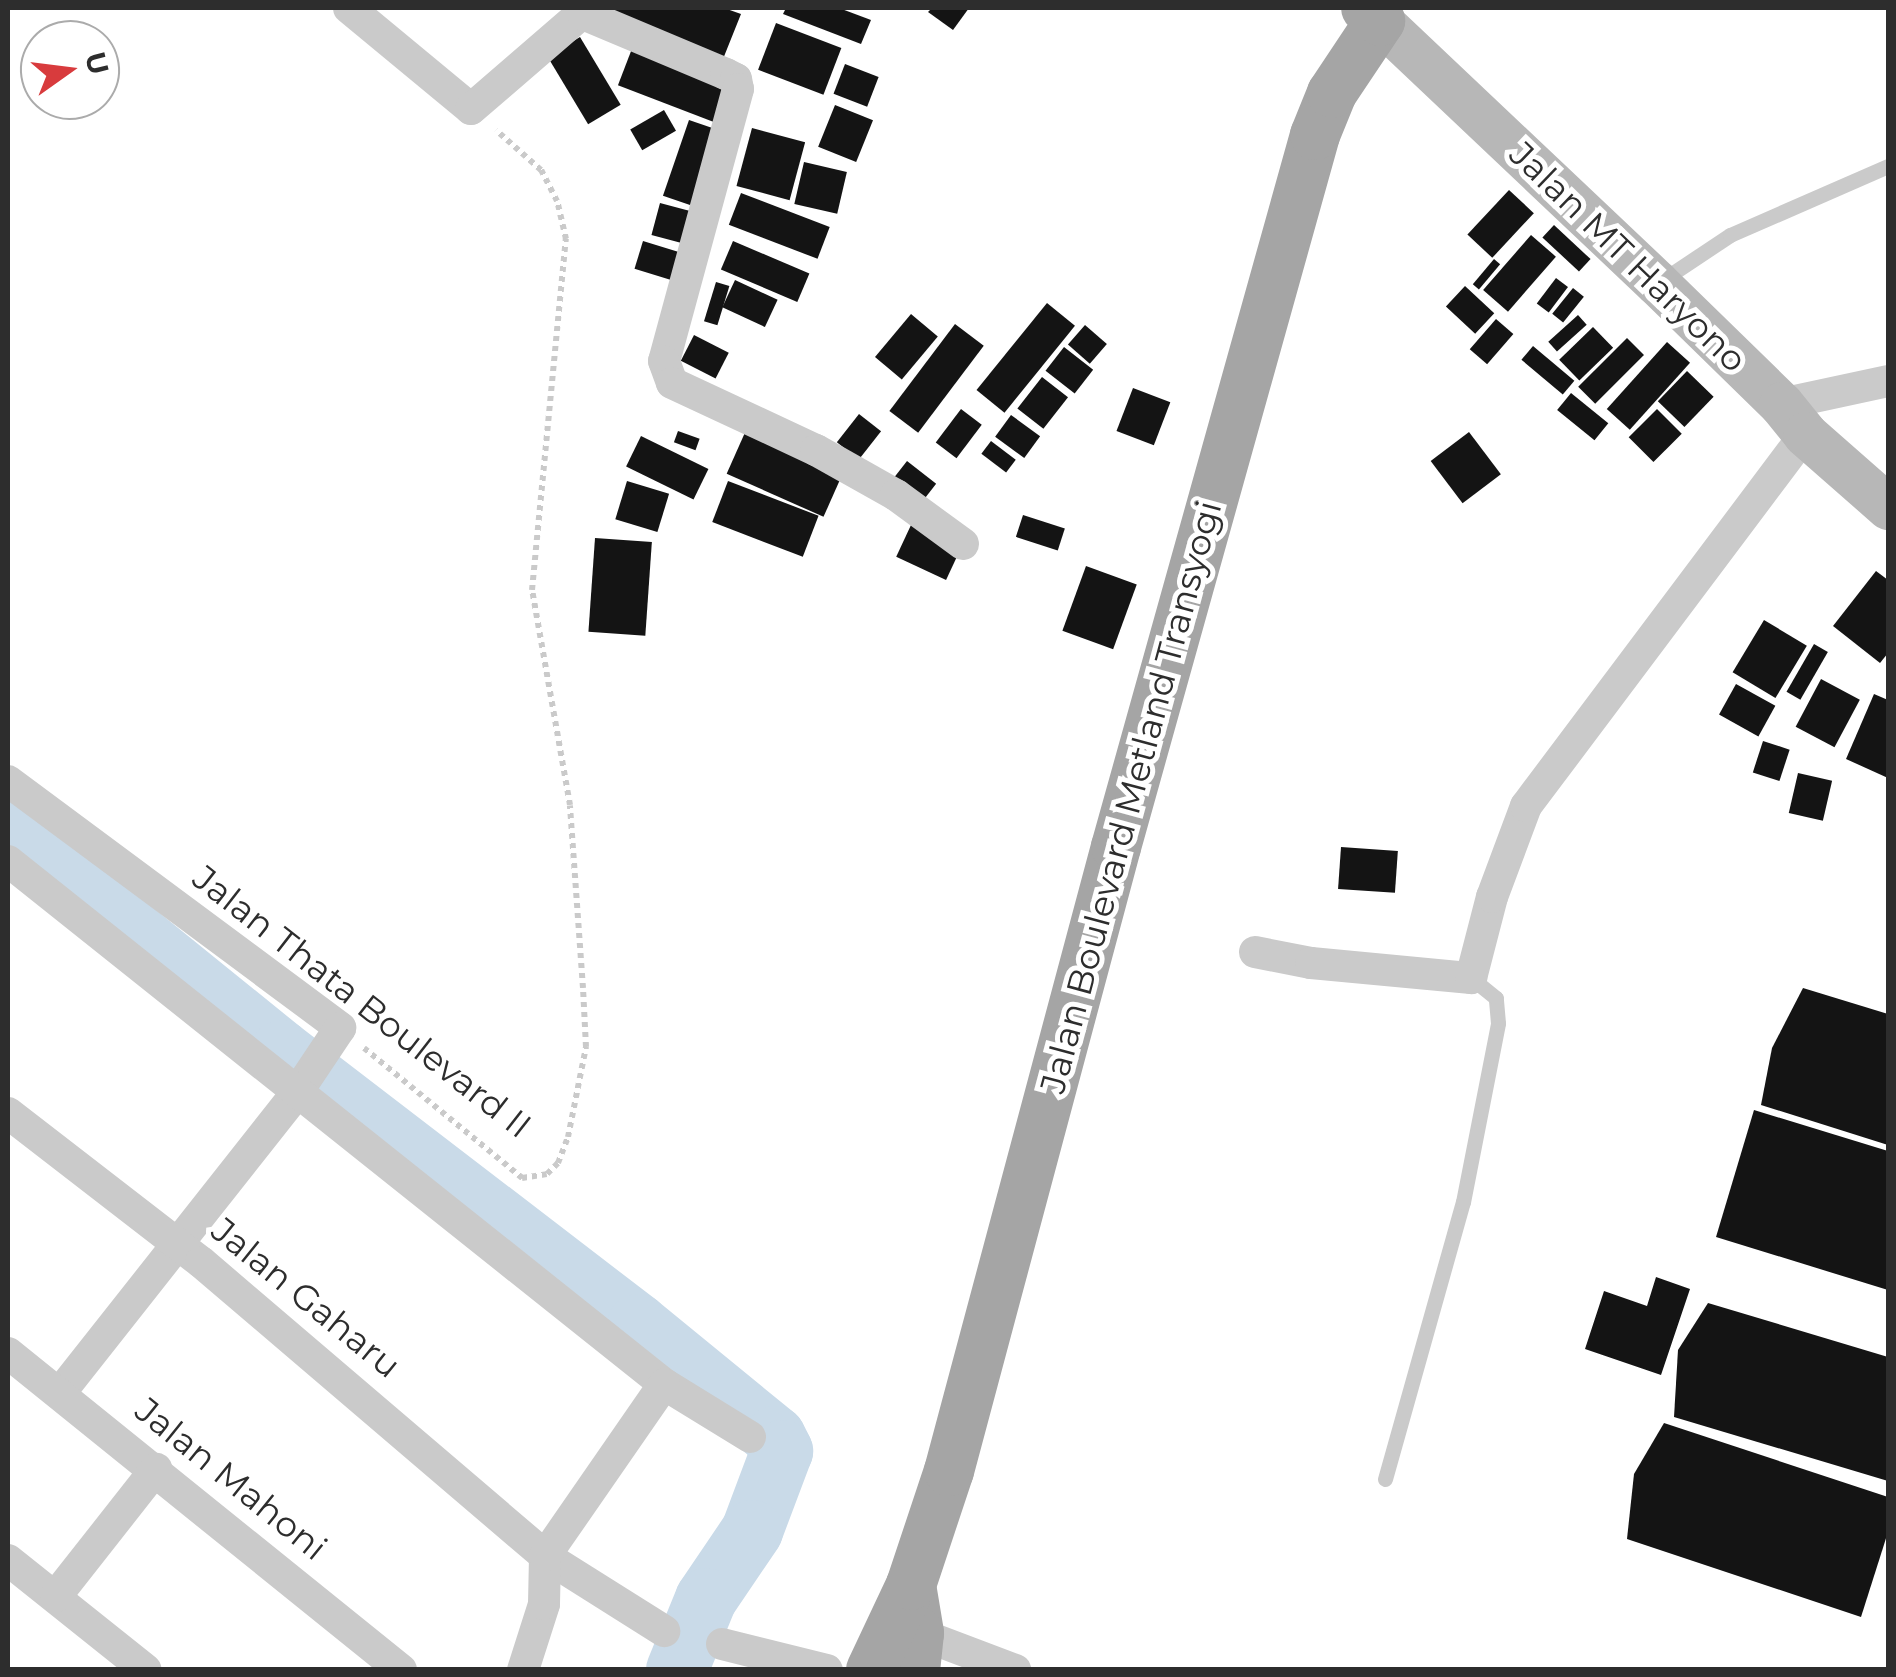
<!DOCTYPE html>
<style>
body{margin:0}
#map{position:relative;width:1896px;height:1677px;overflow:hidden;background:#fff;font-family:Montserrat,sans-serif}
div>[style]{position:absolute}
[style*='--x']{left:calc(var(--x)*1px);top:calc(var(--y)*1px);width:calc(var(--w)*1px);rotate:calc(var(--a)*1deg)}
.river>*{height:62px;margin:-31px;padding:0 31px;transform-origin:31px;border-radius:31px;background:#c9dae8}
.building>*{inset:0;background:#141414;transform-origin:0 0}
.path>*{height:6px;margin-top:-3px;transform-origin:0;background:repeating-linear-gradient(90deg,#cacaca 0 5px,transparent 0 10px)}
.lane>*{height:15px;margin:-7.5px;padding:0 7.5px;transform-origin:7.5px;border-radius:7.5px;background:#cacaca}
.street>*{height:32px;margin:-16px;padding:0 16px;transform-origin:16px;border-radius:16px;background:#cacaca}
.secondary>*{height:45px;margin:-22.5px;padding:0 22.5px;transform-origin:22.5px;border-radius:22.5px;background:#b7b7b7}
.primary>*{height:50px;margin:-25px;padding:0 25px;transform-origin:25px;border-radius:25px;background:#a5a5a5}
span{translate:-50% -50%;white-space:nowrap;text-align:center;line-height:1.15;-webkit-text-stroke:10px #fff;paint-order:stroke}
.street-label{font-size:35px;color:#2d2d2d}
.frame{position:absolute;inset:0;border:10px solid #2d2d2d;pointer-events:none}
.north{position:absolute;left:20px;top:20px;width:100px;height:100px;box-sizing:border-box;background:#fff;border:2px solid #ababab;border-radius:50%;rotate:76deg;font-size:28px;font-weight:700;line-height:40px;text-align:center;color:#2d2d2d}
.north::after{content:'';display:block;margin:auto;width:35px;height:45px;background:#d83b3d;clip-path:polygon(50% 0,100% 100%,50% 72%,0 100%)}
</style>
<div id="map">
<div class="river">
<i style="--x:8;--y:830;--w:351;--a:39"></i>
<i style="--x:281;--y:1051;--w:450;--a:37.5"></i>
<i style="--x:638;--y:1325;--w:177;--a:39.3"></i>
<i style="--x:775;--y:1437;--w:16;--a:63"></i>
<i style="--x:782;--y:1451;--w:85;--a:110.6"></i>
<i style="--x:752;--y:1531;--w:82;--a:124.1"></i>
<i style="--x:706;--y:1599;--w:77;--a:112.2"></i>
</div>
<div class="building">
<i style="clip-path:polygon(612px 8px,724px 8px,741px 14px,723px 59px,609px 14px)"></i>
<i style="clip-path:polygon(786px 8px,839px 8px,871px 20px,861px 44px,783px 14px)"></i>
<i style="clip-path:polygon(932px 8px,969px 8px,953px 30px,928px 12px)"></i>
<i style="left:776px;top:23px;width:70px;height:50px;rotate:21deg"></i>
<i style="left:580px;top:37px;width:79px;height:38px;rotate:59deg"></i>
<i style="left:633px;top:46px;width:104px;height:42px;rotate:21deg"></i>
<i style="left:845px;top:64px;width:36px;height:32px;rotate:21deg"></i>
<i style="left:835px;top:105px;width:41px;height:45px;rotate:22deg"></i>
<i style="left:664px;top:110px;width:24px;height:39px;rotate:60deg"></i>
<i style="left:689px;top:120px;width:34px;height:80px;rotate:19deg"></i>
<i style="left:752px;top:128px;width:55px;height:60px;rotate:15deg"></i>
<i style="left:804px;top:162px;width:44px;height:43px;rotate:13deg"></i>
<i style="left:1509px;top:190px;width:34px;height:61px;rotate:43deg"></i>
<i style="left:741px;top:193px;width:95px;height:34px;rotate:21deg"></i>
<i style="left:660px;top:203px;width:35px;height:33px;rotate:15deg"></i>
<i style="left:1554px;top:225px;width:50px;height:17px;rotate:43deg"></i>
<i style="left:1531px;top:235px;width:33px;height:73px;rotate:41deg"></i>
<i style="left:643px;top:241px;width:45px;height:29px;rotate:17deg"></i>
<i style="left:733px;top:241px;width:83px;height:31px;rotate:23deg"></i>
<i style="left:1494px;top:259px;width:8px;height:33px;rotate:40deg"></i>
<i style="left:1556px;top:278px;width:15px;height:32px;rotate:37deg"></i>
<i style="left:735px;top:280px;width:47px;height:30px;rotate:25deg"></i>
<i style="left:716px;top:282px;width:14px;height:41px;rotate:17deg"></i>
<i style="left:1465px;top:286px;width:40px;height:28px;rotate:43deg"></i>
<i style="left:1573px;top:288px;width:14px;height:33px;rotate:39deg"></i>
<i style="left:1047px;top:303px;width:36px;height:112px;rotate:39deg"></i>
<i style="left:911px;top:314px;width:35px;height:56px;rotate:40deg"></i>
<i style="left:1578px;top:315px;width:13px;height:40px;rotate:48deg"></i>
<i style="left:1496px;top:319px;width:23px;height:40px;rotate:41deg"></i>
<i style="left:955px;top:324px;width:36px;height:109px;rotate:37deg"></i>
<i style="left:1085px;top:325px;width:29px;height:26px;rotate:41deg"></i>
<i style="left:1593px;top:327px;width:29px;height:47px;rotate:46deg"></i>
<i style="left:694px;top:335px;width:39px;height:29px;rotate:27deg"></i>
<i style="left:1627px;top:338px;width:24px;height:69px;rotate:45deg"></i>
<i style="left:1667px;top:342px;width:31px;height:90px;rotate:42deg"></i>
<i style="left:1533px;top:346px;width:54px;height:18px;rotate:40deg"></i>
<i style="left:1064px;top:347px;width:37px;height:30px;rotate:38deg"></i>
<i style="left:1687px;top:371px;width:37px;height:42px;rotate:44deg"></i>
<i style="left:1042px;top:377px;width:33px;height:40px;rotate:38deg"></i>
<i style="left:1133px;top:388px;width:40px;height:46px;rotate:21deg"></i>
<i style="left:1571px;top:393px;width:48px;height:22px;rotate:39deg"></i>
<i style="left:961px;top:409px;width:26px;height:42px;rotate:37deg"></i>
<i style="left:1657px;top:409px;width:35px;height:40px;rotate:45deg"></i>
<i style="left:859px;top:414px;width:28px;height:36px;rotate:38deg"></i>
<i style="left:1011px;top:415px;width:36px;height:27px;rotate:36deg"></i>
<i style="left:747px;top:428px;width:106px;height:50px;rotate:24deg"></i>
<i style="left:678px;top:431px;width:23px;height:12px;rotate:20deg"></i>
<i style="left:1469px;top:432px;width:53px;height:48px;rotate:53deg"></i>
<i style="left:641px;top:436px;width:75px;height:34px;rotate:26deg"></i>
<i style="left:991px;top:441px;width:31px;height:16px;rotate:37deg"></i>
<i style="left:907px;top:461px;width:37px;height:31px;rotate:38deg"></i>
<i style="left:627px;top:481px;width:44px;height:40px;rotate:17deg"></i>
<i style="left:728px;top:481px;width:97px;height:44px;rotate:21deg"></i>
<i style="left:1023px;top:515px;width:44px;height:23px;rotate:18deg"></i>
<i style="left:911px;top:525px;width:55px;height:35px;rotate:25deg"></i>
<i style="left:595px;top:538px;width:57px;height:94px;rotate:4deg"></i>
<i style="left:1086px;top:566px;width:54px;height:69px;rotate:20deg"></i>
<i style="clip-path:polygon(1876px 571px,1888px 580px,1888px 653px,1880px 663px,1833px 626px)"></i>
<i style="left:1764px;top:620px;width:50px;height:61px;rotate:31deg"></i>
<i style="left:1814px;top:644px;width:16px;height:55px;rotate:30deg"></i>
<i style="left:1821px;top:679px;width:44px;height:54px;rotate:28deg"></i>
<i style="left:1736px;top:684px;width:45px;height:35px;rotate:29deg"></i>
<i style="clip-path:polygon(1874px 694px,1888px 700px,1888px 778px,1846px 759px)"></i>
<i style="left:1763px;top:741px;width:28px;height:33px;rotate:18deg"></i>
<i style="left:1798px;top:773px;width:35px;height:41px;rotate:13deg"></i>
<i style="left:1341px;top:847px;width:57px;height:42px;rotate:4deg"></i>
<i style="clip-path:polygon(1803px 988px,1888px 1014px,1888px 1145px,1761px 1105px,1772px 1048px)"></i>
<i style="clip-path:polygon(1754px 1110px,1888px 1151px,1888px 1290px,1716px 1237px)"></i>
<i style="clip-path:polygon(1656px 1277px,1690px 1289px,1661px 1375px,1585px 1349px,1604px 1291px,1647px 1306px)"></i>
<i style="clip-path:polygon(1708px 1303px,1888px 1357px,1888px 1481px,1674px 1417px,1678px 1350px)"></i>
<i style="clip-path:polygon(1664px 1423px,1888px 1497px,1888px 1532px,1861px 1617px,1627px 1539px,1634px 1474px)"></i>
</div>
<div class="path">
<i style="--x:364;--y:1048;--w:205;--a:39.4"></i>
<i style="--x:522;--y:1178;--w:25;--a:-9"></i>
<i style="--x:547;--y:1174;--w:16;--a:-45"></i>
<i style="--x:558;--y:1163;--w:28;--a:-69"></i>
<i style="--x:568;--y:1137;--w:92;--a:-78.7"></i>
<i style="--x:586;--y:1047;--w:59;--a:-92.9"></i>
<i style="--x:583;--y:988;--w:183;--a:-94.1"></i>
<i style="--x:570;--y:805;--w:218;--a:-100"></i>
<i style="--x:532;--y:590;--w:353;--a:-84.5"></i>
<i style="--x:566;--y:239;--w:39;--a:-103"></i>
<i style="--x:557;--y:201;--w:35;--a:-117"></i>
<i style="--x:541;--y:170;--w:60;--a:-138.4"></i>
</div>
<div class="lane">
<i style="--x:1661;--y:281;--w:83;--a:-33.7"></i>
<i style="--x:1730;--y:235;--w:172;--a:-23.6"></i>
<i style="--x:1385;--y:1479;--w:288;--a:-74.3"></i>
<i style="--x:1463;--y:1202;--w:182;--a:-78.9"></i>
<i style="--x:1498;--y:1023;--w:25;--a:-95"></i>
<i style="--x:1496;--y:998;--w:32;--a:-141"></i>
</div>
<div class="street">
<i style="--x:349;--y:8;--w:158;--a:39.6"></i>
<i style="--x:471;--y:109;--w:155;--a:-40.8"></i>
<i style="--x:583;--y:14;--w:155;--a:22.8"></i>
<i style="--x:726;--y:74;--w:11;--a:27"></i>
<i style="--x:736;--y:79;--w:10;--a:79"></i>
<i style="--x:738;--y:89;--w:282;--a:105.2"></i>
<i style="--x:664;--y:361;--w:23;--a:70"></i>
<i style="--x:672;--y:383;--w:159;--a:25"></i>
<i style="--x:816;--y:450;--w:92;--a:29.4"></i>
<i style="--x:896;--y:495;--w:83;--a:36.2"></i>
<i style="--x:1781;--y:404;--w:109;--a:-12.1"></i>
<i style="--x:8;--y:781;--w:414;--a:36.6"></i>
<i style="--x:340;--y:1028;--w:79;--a:123.7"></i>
<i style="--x:296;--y:1094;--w:380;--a:128.3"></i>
<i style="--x:8;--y:861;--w:839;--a:38.56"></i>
<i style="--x:664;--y:1384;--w:101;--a:31.6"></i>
<i style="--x:1255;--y:952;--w:57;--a:11.1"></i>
<i style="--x:1311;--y:963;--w:161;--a:5.4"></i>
<i style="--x:1471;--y:978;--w:84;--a:-75.5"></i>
<i style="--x:1492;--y:897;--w:97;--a:-69.5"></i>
<i style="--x:1526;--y:806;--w:465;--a:-53.1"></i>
<i style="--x:8;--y:1113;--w:244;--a:37.7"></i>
<i style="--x:201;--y:1262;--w:453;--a:40.5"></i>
<i style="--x:545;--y:1556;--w:141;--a:32.2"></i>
<i style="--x:8;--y:1353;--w:505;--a:38.89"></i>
<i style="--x:8;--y:1560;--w:176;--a:38.6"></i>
<i style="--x:56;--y:1596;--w:162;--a:-51.8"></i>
<i style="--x:904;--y:1628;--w:119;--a:20.7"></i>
<i style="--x:722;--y:1644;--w:108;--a:13.9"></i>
<i style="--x:523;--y:1670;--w:69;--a:-72.3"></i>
<i style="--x:544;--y:1604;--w:48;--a:-88.8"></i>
<i style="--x:545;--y:1556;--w:209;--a:-55.3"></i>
</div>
<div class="secondary">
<i style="--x:1380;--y:21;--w:381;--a:43.4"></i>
<i style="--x:1657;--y:283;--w:173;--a:44.3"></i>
<i style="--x:1781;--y:404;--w:38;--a:51"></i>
<i style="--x:1805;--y:434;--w:111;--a:41.3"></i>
</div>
<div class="primary">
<i style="--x:911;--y:1585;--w:49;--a:80.5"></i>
<i style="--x:919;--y:1633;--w:37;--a:96"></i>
<i style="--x:871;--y:1670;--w:94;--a:-64.8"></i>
<i style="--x:911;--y:1585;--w:120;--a:-71.6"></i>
<i style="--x:949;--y:1471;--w:646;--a:-75.02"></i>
<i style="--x:1116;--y:847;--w:739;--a:-74.38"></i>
<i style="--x:1315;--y:135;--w:45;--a:-68"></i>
<i style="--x:1332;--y:93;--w:87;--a:-56.3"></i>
<i style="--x:1380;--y:21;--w:19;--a:-137"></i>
</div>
<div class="street-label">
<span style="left:1628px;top:257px;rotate:44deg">Jalan MT Haryono</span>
<span style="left:1131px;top:797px;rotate:-75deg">Jalan Boulevard Metland Transyogi</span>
<span style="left:362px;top:1002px;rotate:38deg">Jalan Thata Boulevard II</span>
<span style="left:306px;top:1298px;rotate:39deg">Jalan Gaharu</span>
<span style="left:231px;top:1479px;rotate:39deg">Jalan Mahoni</span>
</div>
<div class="frame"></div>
<div class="north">U</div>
</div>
